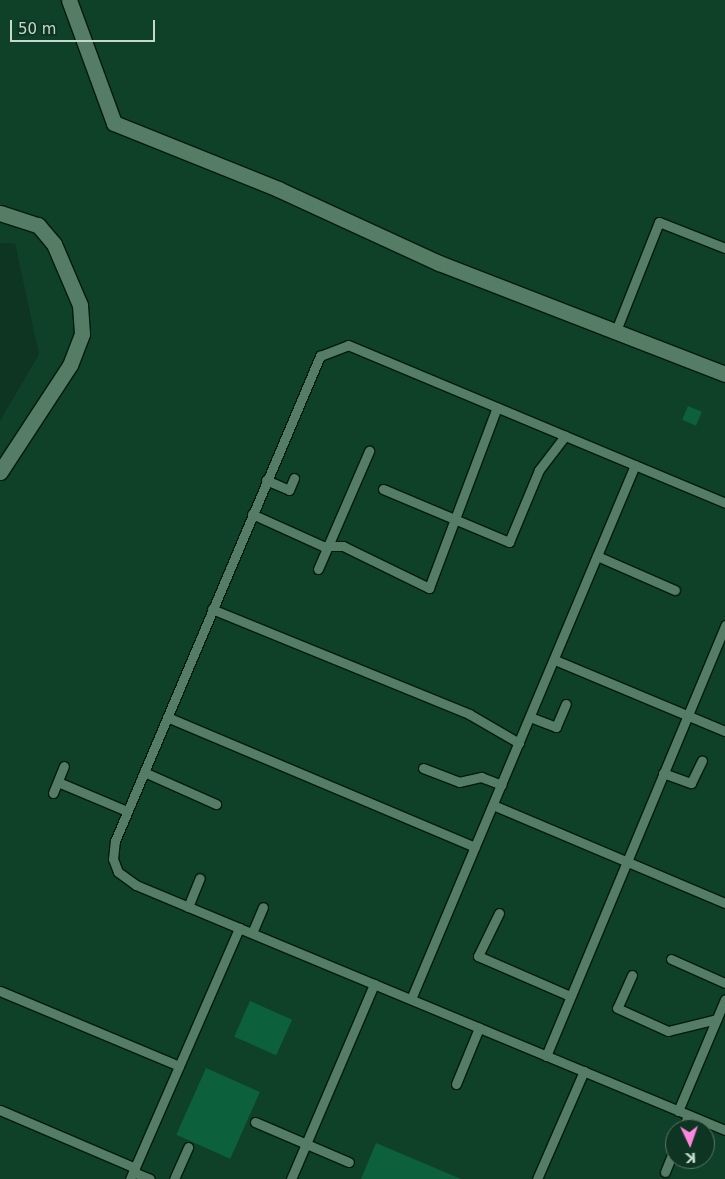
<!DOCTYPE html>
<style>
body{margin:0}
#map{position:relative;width:725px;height:1179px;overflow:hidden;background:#0e3522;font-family:"DejaVu Sans",sans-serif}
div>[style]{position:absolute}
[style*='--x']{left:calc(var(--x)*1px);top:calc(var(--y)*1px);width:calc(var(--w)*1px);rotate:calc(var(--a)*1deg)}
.built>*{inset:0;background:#0f4028}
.building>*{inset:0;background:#0c613c;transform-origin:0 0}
.roads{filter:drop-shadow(1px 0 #001b0d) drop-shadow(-1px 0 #001b0d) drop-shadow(0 1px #001b0d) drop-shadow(0 -1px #001b0d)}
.lane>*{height:9px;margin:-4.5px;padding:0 4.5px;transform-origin:4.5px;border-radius:4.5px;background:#557c65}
.street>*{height:15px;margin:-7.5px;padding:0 7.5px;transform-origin:7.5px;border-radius:7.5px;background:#557c65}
span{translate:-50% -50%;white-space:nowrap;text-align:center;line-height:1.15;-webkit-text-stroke:4.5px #0e3522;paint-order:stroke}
.north{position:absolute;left:665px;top:1119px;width:50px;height:50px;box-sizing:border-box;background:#0e3522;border:1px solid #577766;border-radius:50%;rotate:177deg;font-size:14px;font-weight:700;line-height:20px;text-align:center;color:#c4d9cc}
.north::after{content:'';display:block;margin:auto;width:18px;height:22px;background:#ff85df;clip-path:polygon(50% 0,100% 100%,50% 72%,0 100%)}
.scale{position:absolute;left:10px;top:20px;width:145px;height:22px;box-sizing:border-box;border:2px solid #c4d9cc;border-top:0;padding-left:6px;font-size:15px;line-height:18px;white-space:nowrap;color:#c4d9cc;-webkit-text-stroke:4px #0e3522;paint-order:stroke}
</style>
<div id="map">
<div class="built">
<i style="clip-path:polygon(evenodd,0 0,725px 0,725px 1179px,0 1179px,0 421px,39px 354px,15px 243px,0 243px,0 0,675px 1129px,705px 1129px,705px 1159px,675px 1159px,675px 1129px)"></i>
</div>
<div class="building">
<i style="left:688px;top:406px;width:15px;height:15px;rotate:23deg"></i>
<i style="left:250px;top:1001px;width:46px;height:39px;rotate:24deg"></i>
<i style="left:206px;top:1068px;width:59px;height:73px;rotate:24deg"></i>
<i style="clip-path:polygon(376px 1143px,461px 1179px,361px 1179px)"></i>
</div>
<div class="roads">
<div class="lane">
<i style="--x:617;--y:328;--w:114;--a:-68.4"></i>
<i style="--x:659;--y:222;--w:71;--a:21.5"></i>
<i style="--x:266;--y:480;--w:25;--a:23"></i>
<i style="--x:289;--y:490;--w:13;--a:-67"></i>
<i style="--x:383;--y:489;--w:137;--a:22.8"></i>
<i style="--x:509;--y:542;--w:78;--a:-67.4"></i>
<i style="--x:539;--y:470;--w:43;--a:-52.6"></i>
<i style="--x:252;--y:514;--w:78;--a:24.3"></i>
<i style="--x:323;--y:546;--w:20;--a:0"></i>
<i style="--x:343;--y:546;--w:96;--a:26"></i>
<i style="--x:429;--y:588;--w:193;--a:-69.4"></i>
<i style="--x:597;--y:556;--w:85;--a:23.6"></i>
<i style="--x:318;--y:569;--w:129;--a:-66.6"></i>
<i style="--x:212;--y:609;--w:278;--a:22.2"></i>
<i style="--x:469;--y:714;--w:58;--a:30.1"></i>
<i style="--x:555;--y:660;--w:184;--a:22.7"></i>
<i style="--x:167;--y:717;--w:334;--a:22.9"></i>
<i style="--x:530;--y:717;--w:28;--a:21"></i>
<i style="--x:556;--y:727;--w:25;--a:-67"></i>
<i style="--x:423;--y:768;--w:39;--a:21"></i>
<i style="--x:459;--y:782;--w:23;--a:-13"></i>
<i style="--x:481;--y:777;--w:22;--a:21"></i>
<i style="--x:144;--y:772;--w:79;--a:24"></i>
<i style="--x:663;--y:773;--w:30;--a:20"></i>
<i style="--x:691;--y:783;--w:25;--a:-64"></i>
<i style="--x:58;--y:782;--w:75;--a:22.8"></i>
<i style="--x:53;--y:793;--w:29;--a:-68"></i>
<i style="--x:493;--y:805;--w:252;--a:22.9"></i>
<i style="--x:188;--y:907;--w:31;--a:-68"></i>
<i style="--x:499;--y:913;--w:48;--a:116"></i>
<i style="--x:478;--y:956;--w:100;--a:23.5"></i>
<i style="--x:239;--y:928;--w:526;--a:22.57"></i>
<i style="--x:252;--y:933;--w:28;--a:-67"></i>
<i style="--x:671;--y:959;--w:59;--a:24"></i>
<i style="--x:632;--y:975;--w:36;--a:114"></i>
<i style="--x:617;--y:1008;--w:56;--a:24.3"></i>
<i style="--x:668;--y:1031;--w:50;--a:-13.8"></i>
<i style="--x:0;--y:991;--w:194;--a:22.7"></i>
<i style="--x:411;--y:999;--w:579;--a:-67.24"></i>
<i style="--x:546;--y:1056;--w:467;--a:-67.4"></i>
<i style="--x:456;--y:1084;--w:61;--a:-67.7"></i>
<i style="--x:0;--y:1110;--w:147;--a:23.2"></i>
<i style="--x:678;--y:1111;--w:121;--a:-67.2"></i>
<i style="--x:255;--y:1122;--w:102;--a:23.1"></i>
<i style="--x:683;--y:1129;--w:15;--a:-70"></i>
<i style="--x:133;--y:1172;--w:18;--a:22"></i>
<i style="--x:665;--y:1172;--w:27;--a:-68"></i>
<i style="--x:130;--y:1179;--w:274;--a:-66.5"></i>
<i style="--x:239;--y:928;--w:112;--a:-157.3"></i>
<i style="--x:136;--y:885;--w:22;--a:-144"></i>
<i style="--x:118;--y:872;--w:14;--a:-111"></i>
<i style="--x:113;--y:859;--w:18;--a:-84"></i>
<i style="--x:115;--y:841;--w:527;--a:-67.09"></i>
<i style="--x:320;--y:356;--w:30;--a:-21"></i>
<i style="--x:348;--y:345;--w:409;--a:22.7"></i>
<i style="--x:174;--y:1179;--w:35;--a:-66"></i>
<i style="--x:291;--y:1179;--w:212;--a:-66.9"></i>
<i style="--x:537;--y:1179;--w:118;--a:-66.5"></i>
</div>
<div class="street">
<i style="--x:69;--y:0;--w:131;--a:69.9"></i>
<i style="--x:114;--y:123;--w:177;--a:21.9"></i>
<i style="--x:278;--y:189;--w:177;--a:24.7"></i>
<i style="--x:439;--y:263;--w:307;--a:21.2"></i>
<i style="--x:0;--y:213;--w:40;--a:18"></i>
<i style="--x:38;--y:225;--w:25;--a:50"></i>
<i style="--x:54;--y:244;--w:66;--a:66.9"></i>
<i style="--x:80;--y:305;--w:29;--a:86"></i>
<i style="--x:82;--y:334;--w:33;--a:111"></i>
<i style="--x:70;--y:365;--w:128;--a:123.2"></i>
</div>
</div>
<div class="north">K</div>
<div class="scale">50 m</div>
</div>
